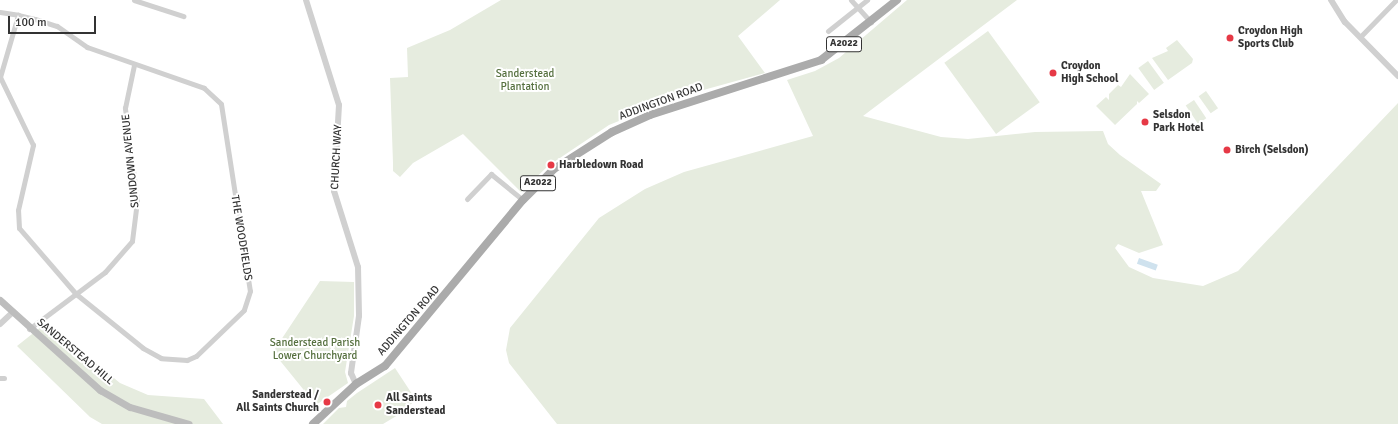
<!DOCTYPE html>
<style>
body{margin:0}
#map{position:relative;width:1398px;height:424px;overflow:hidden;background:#fff;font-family:Signika,sans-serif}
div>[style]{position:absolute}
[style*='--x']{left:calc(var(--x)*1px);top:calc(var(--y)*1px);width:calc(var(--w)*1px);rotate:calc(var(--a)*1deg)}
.green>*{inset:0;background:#e6ecdf;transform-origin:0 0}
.water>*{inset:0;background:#cfe2ee;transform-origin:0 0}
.minor>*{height:5px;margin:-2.5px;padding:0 2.5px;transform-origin:2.5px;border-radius:2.5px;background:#d0d0d0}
.tertiary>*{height:6px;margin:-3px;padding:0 3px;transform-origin:3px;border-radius:3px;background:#d0d0d0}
.secondary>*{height:7px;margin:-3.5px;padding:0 3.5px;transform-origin:3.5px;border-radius:3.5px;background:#bdbdbd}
.primary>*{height:8px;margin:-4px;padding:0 4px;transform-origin:4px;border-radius:4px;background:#ababab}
.dots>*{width:11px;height:11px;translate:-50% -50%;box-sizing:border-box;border:2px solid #fff;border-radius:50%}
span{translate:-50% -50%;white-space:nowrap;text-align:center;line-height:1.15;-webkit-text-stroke:4px #fff;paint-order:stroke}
.shield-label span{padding:1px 3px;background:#fff;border:1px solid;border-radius:3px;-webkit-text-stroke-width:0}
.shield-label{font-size:10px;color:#333;font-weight:700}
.poi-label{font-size:11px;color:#333;font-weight:700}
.left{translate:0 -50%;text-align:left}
.right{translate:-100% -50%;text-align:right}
.park-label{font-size:11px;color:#56703f}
.street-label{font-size:11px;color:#333}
.scale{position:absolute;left:8px;top:16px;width:88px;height:18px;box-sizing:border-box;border:2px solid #333;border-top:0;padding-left:5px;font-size:12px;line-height:14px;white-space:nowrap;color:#333;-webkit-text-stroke:3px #fff;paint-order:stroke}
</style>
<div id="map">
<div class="green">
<i style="clip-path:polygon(501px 0,780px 0,738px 36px,765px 73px,678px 97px,609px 125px,548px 166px,521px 192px,463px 134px,413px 163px,400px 177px,393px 171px,393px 163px,390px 78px,408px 77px,407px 48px,450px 30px)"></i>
<i style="clip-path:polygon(907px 0,1017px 0,863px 116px,941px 137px,968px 139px,1035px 132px,1103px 131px,1108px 144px,1120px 155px,1161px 184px,1156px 191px,1141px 191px,1163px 245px,1139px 253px,1118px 244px,1115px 248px,1129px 267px,1153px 278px,1203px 286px,1238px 271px,1398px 103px,1398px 424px,557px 424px,509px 363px,506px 350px,510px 328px,599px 218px,645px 189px,684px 172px,813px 136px,787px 80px,815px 71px,839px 58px)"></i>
<i style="left:988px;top:31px;width:88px;height:54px;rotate:54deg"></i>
<i style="clip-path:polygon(1177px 40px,1193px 59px,1192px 63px,1168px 80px,1152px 58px,1168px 51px,1166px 48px)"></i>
<i style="left:1148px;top:61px;width:27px;height:12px;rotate:54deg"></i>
<i style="clip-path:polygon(1130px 74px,1149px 94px,1139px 103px,1137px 101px,1137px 104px,1115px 125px,1096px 106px,1106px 97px,1109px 100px,1109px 94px,1118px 85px,1121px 87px)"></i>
<i style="left:1206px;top:91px;width:21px;height:9px;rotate:55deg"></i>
<i style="left:1194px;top:100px;width:22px;height:10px;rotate:56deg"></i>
<i style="clip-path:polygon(320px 281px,354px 282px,354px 316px,345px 372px,348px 383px,316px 405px,273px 352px)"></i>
<i style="clip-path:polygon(46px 323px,120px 383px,148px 395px,204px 399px,223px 424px,102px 424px,90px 417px,17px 346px)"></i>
<i style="clip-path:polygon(395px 368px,416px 400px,398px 415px,383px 424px,323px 424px,339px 408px,346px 407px,347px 401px,357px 393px)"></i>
</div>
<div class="water">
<i style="left:1139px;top:258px;width:20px;height:6px;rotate:20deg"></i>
</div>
<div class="minor">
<i style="--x:134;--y:0;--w:52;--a:18.1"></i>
<i style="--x:851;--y:0;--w:30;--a:48"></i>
<i style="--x:0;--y:12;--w:18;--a:9"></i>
<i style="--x:18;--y:15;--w:17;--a:13"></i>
<i style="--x:35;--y:19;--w:23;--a:18"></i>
<i style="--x:57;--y:26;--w:37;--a:35"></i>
<i style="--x:87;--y:47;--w:124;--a:19.3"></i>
<i style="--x:204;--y:88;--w:23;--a:43"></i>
<i style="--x:221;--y:104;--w:189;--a:81.2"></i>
<i style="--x:250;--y:291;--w:20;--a:108"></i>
<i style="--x:244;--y:310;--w:66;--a:136.2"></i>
<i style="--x:196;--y:356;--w:10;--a:156"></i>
<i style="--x:187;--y:360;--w:26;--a:-176"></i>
<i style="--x:161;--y:358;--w:21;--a:-151"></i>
<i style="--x:143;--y:348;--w:86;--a:-141.1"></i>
<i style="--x:76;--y:294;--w:87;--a:-130.8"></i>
<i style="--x:19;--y:228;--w:18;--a:-93"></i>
<i style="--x:18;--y:210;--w:67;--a:-77"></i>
<i style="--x:33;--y:145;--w:76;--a:-115.9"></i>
<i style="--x:0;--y:77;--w:65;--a:-73.8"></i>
<i style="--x:828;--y:31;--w:50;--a:-38.5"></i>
<i style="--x:1360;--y:37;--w:52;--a:-45.8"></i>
<i style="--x:467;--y:199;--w:35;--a:-46"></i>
<i style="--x:491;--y:174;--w:41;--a:39.1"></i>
<i style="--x:29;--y:329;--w:95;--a:-36.9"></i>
<i style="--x:105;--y:272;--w:41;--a:-48.9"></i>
<i style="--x:132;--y:241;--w:40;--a:-82.9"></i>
<i style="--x:137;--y:201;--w:94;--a:-97.4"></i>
<i style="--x:125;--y:108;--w:44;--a:-78.2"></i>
<i style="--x:0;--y:378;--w:4;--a:0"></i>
</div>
<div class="tertiary">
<i style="--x:306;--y:0;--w:110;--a:72.6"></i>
<i style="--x:339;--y:105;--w:86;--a:93.3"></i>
<i style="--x:334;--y:191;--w:80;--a:72.5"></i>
<i style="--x:358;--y:267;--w:49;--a:88.8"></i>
<i style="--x:359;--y:316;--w:58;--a:98"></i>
<i style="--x:351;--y:373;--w:12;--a:66"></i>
<i style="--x:1331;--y:0;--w:26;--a:58"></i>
<i style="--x:1345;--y:22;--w:76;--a:45.5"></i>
<i style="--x:0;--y:324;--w:16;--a:-43"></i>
</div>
<div class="secondary">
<i style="--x:0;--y:300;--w:135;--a:42"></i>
<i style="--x:100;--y:390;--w:34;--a:30"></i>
<i style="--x:130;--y:407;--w:61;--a:16.1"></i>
</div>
<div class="primary">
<i style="--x:313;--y:424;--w:59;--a:-42.9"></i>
<i style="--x:356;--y:384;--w:34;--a:-32"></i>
<i style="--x:385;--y:366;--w:216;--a:-50.3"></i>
<i style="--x:523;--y:200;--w:44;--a:-45"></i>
<i style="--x:554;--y:169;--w:69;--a:-32.5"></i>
<i style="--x:612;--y:132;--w:42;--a:-24.1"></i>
<i style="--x:650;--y:115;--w:180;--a:-17.8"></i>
<i style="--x:821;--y:60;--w:97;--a:-38.3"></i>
</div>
<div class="dots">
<i style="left:1230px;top:38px;background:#e63946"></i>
<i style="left:1053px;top:73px;background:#e63946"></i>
<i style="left:1145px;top:122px;background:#e63946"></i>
<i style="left:1227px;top:150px;background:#e63946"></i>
<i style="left:551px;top:165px;background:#e63946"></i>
<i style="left:327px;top:402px;background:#e63946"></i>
<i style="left:378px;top:405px;background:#e63946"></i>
</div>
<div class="shield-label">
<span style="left:844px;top:44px">A2022</span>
<span style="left:538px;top:183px">A2022</span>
</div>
<div class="poi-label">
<span class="left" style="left:1238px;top:38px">Croydon High<br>Sports Club</span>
<span class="left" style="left:1061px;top:73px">Croydon<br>High School</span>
<span class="left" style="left:1153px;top:122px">Selsdon<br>Park Hotel</span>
<span class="left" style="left:1235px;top:150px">Birch (Selsdon)</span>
<span class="left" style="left:559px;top:165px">Harbledown Road</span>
<span class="right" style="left:319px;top:402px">Sanderstead /<br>All Saints Church</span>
<span class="left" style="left:386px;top:405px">All Saints<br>Sanderstead</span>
</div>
<div class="park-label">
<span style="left:525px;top:81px">Sanderstead<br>Plantation</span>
<span style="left:315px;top:350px">Sanderstead Parish<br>Lower Churchyard</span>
</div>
<div class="street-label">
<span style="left:661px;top:102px;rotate:-20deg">ADDINGTON ROAD</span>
<span style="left:337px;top:157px;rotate:-87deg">CHURCH WAY</span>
<span style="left:131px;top:161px;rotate:-96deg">SUNDOWN AVENUE</span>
<span style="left:241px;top:238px;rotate:81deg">THE WOODFIELDS</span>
<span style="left:409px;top:321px;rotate:-49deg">ADDINGTON ROAD</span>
<span style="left:75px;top:352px;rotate:40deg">SANDERSTEAD HILL</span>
</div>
<div class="scale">100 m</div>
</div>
